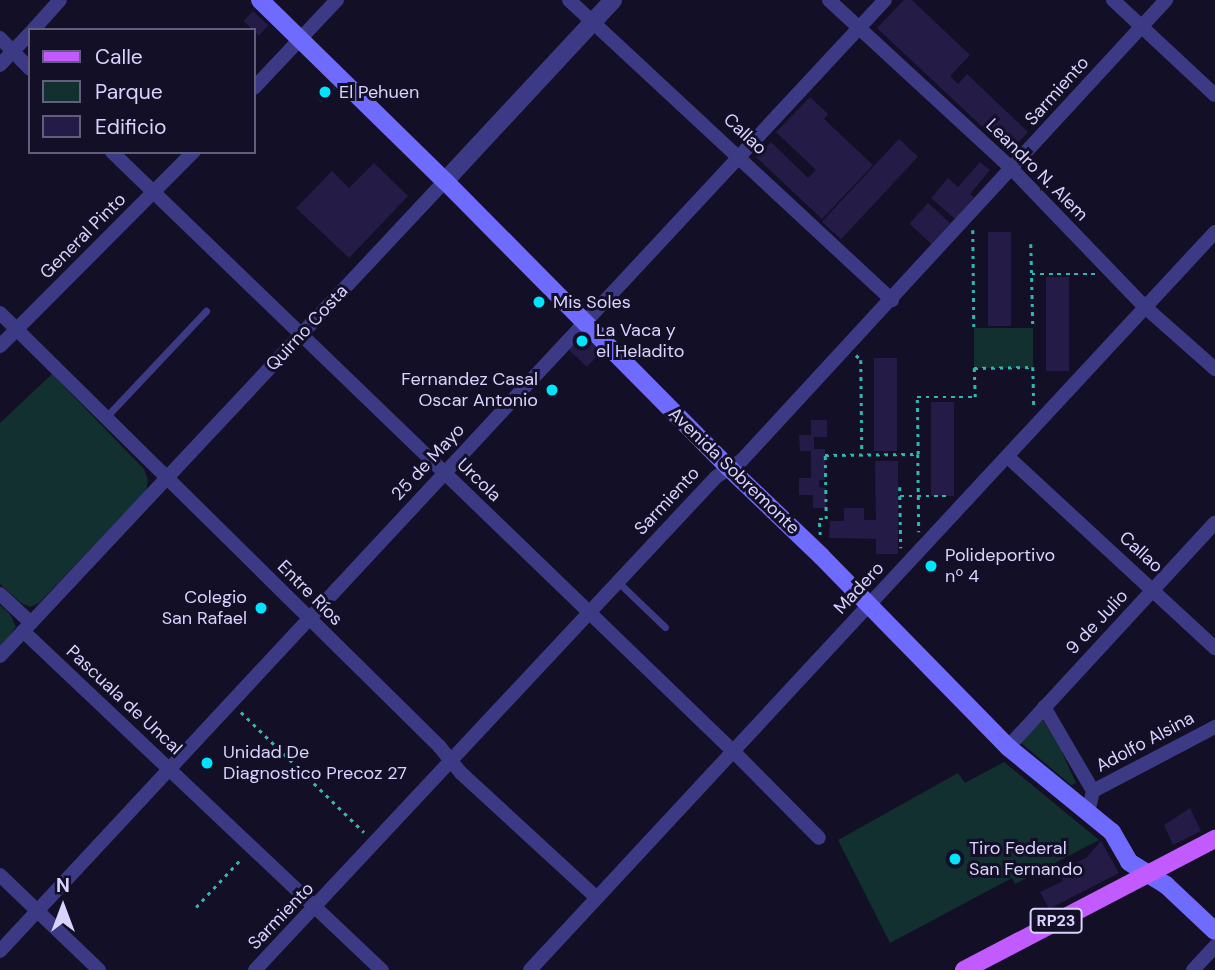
<!DOCTYPE html>
<meta charset="utf-8">
<style>
body{margin:0}
#map{position:relative;width:1215px;height:970px;overflow:hidden;background:#130f26;font-family:"DM Sans",sans-serif}
div>[style]{position:absolute}
[style*='--x']{left:calc(var(--x)*1px);top:calc(var(--y)*1px);width:calc(var(--w)*1px);rotate:calc(var(--a)*1deg)}
.green>*{inset:0;background:#12302f;transform-origin:0 0}
.building>*{inset:0;background:#241b47;transform-origin:0 0}
.path>*{height:2.5px;margin-top:-1.25px;transform-origin:0;background:repeating-linear-gradient(90deg,#2fb8b0 0 3.5px,transparent 0 8.5px)}
.service>*{height:7px;margin:-3.5px;padding:0 3.5px;transform-origin:3.5px;border-radius:3.5px;background:#3d3a85}
.minor>*{height:14px;margin:-7px;padding:0 7px;transform-origin:7px;border-radius:7px;background:#3d3a85}
.tertiary>*{height:18px;margin:-9px;padding:0 9px;transform-origin:9px;border-radius:9px;background:#3d3a85}
.secondary>*{height:18px;margin:-9px;padding:0 9px;transform-origin:9px;border-radius:9px;background:#6f6bff}
.primary>*{height:18px;margin:-9px;padding:0 9px;transform-origin:9px;border-radius:9px;background:#c25bff}
.dots>*{width:19px;height:19px;translate:-50% -50%;box-sizing:border-box;border:4px solid #130f26;border-radius:50%}
span{translate:-50% -50%;white-space:nowrap;text-align:center;line-height:1.15;-webkit-text-stroke:6px #130f26;paint-order:stroke}
.shield-label span{padding:2px 5px;background:#130f26;border:2px solid;border-radius:5px;-webkit-text-stroke-width:0}
.shield-label{font-size:16px;color:#d9d4ff;font-weight:700}
.street-label{font-size:18px;color:#d9d4ff}
.poi-label{font-size:18px;color:#d9d4ff}
.left{translate:0 -50%;text-align:left}
.right{translate:-100% -50%;text-align:right}
.legend{position:absolute;left:28px;top:28px;width:228px;height:126px;box-sizing:border-box;background:#130f26;border:2px solid #625e7d;margin:0;padding:9px 12px;list-style:none;font-size:21px;color:#d9d4ff}
.legend li{display:flex;align-items:center;gap:14px;height:35px}
.legend b{width:35px;border:2px solid #625e7d}
.north{position:absolute;left:28px;top:872px;width:70px;height:70px;-webkit-text-stroke:5px #130f26;paint-order:stroke;rotate:0deg;font-size:19px;font-weight:700;line-height:28px;text-align:center;color:#d9d4ff}
.north::after{content:'';display:block;margin:auto;width:24px;height:32px;background:#d9d4ff;clip-path:polygon(50% 0,100% 100%,50% 72%,0 100%)}
</style>
<div id="map">
<div class="green">
<i style="left:974px;top:328px;width:59px;height:40px"></i>
<i style="clip-path:polygon(52px 374px,144px 469px,148px 480px,146px 491px,39px 603px,30px 607px,21px 603px,0 584px,0 423px)"></i>
<i style="clip-path:polygon(0 605px,10px 614px,16px 627px,0 648px)"></i>
<i style="clip-path:polygon(1043px 720px,1061px 750px,1076px 783px,1071px 785px,1021px 743px,1021px 738px)"></i>
<i style="clip-path:polygon(1004px 762px,1099px 840px,1015px 884px,1012px 878px,890px 943px,838px 840px,958px 773px,965px 783px)"></i>
</div>
<div class="building">
<i style="clip-path:polygon(904px 0,912px 0,970px 55px,950px 76px,958px 84px,967px 74px,1028px 132px,1009px 152px,877px 28px)"></i>
<i style="left:253px;top:11px;width:21px;height:14px;rotate:43deg"></i>
<i style="left:330px;top:83px;width:8px;height:20px;rotate:45deg"></i>
<i style="clip-path:polygon(810px 97px,828px 114px,824px 119px,873px 165px,822px 219px,756px 157px,771px 142px,808px 178px,816px 170px,776px 132px)"></i>
<i style="left:899px;top:139px;width:26px;height:113px;rotate:43deg"></i>
<i style="clip-path:polygon(980px 162px,990px 170px,970px 194px,974px 197px,955px 219px,931px 198px,948px 178px,958px 187px)"></i>
<i style="clip-path:polygon(374px 163px,408px 196px,349px 258px,296px 208px,332px 171px,349px 188px)"></i>
<i style="left:928px;top:203px;width:30px;height:28px;rotate:42deg"></i>
<i style="left:1011px;top:232px;width:94px;height:23px;rotate:90deg"></i>
<i style="left:1069px;top:277px;width:94px;height:23px;rotate:90deg"></i>
<i style="left:539px;top:293px;width:12px;height:15px;rotate:42deg"></i>
<i style="clip-path:polygon(575px 339px,591px 339px,603px 350px,587px 367px,567px 348px)"></i>
<i style="left:874px;top:358px;width:23px;height:93px"></i>
<i style="left:931px;top:402px;width:23px;height:94px"></i>
<i style="clip-path:polygon(811px 420px,827px 420px,827px 437px,814px 437px,814px 449px,825px 449px,825px 480px,819px 480px,819px 487px,826px 488px,826px 508px,813px 508px,813px 495px,799px 495px,799px 478px,811px 478px,811px 451px,800px 451px,799px 435px,811px 435px)"></i>
<i style="clip-path:polygon(875px 461px,898px 461px,898px 554px,876px 554px,876px 539px,829px 538px,830px 521px,844px 521px,844px 508px,864px 508px,864px 520px,876px 520px)"></i>
<i style="clip-path:polygon(1190px 808px,1201px 831px,1173px 845px,1164px 825px)"></i>
<i style="clip-path:polygon(1101px 841px,1119px 873px,1049px 909px,1040px 892px,1063px 881px,1059px 871px,1086px 858px)"></i>
</div>
<div class="path">
<i style="--x:973;--y:230;--w:98;--a:89.4"></i>
<i style="--x:1031;--y:244;--w:84;--a:88.6"></i>
<i style="--x:1032;--y:274;--w:63;--a:0"></i>
<i style="--x:856;--y:355;--w:7;--a:45"></i>
<i style="--x:861;--y:360;--w:94;--a:89.4"></i>
<i style="--x:918;--y:454;--w:78;--a:89.3"></i>
<i style="--x:900;--y:487;--w:9;--a:90"></i>
<i style="--x:900;--y:496;--w:50;--a:0"></i>
<i style="--x:900;--y:496;--w:52;--a:88.9"></i>
<i style="--x:820;--y:535;--w:16;--a:-94"></i>
<i style="--x:819;--y:519;--w:7;--a:0"></i>
<i style="--x:826;--y:519;--w:64;--a:-90.9"></i>
<i style="--x:825;--y:455;--w:93;--a:-0.6"></i>
<i style="--x:918;--y:454;--w:57;--a:-91"></i>
<i style="--x:917;--y:397;--w:58;--a:0"></i>
<i style="--x:975;--y:397;--w:29;--a:-92"></i>
<i style="--x:974;--y:368;--w:59;--a:-1"></i>
<i style="--x:1033;--y:367;--w:40;--a:88.6"></i>
<i style="--x:241;--y:712;--w:172;--a:44.3"></i>
<i style="--x:196;--y:907;--w:67;--a:-46.8"></i>
</div>
<div class="service">
<i style="--x:106;--y:417;--w:146;--a:-46.7"></i>
<i style="--x:618;--y:582;--w:65;--a:43.8"></i>
</div>
<div class="minor">
<i style="--x:569;--y:0;--w:441;--a:42.9"></i>
<i style="--x:829;--y:0;--w:249;--a:42.7"></i>
<i style="--x:1012;--y:169;--w:192;--a:46.1"></i>
<i style="--x:1145;--y:307;--w:94;--a:41.5"></i>
<i style="--x:1113;--y:0;--w:139;--a:43"></i>
<i style="--x:33;--y:30;--w:40;--a:-48"></i>
<i style="--x:0;--y:38;--w:43;--a:45.9"></i>
<i style="--x:0;--y:65;--w:44;--a:-46.8"></i>
<i style="--x:254;--y:88;--w:121;--a:-46.7"></i>
<i style="--x:112;--y:152;--w:863;--a:43.97"></i>
<i style="--x:733;--y:751;--w:122;--a:45.3"></i>
<i style="--x:0;--y:313;--w:617;--a:44.61"></i>
<i style="--x:439;--y:746;--w:35;--a:51"></i>
<i style="--x:461;--y:773;--w:183;--a:42.6"></i>
<i style="--x:0;--y:346;--w:274;--a:-45.1"></i>
<i style="--x:1008;--y:457;--w:282;--a:42.7"></i>
<i style="--x:0;--y:594;--w:42;--a:43.1"></i>
<i style="--x:23;--y:631;--w:494;--a:43.4"></i>
<i style="--x:0;--y:656;--w:651;--a:-46.87"></i>
<i style="--x:1044;--y:707;--w:97;--a:59.7"></i>
<i style="--x:1093;--y:791;--w:22;--a:103"></i>
<i style="--x:1008;--y:747;--w:305;--a:-47.3"></i>
<i style="--x:1093;--y:791;--w:138;--a:-27.7"></i>
<i style="--x:0;--y:875;--w:137;--a:43.8"></i>
<i style="--x:0;--y:951;--w:1299;--a:-47.06"></i>
<i style="--x:255;--y:970;--w:675;--a:-46.92"></i>
<i style="--x:716;--y:477;--w:31;--a:-33"></i>
<i style="--x:742;--y:460;--w:626;--a:-47.33"></i>
<i style="--x:530;--y:970;--w:1007;--a:-47.13"></i>
<i style="--x:1193;--y:970;--w:33;--a:-47"></i>
</div>
<div class="tertiary">
<i style="--x:445;--y:181;--w:247;--a:-47.1"></i>
</div>
<div class="secondary">
<i style="--x:260;--y:0;--w:259;--a:44.4"></i>
<i style="--x:445;--y:181;--w:402;--a:45.3"></i>
<i style="--x:728;--y:467;--w:129;--a:43.7"></i>
<i style="--x:821;--y:556;--w:267;--a:45.6"></i>
<i style="--x:1008;--y:747;--w:134;--a:39.3"></i>
<i style="--x:1112;--y:832;--w:34;--a:60"></i>
<i style="--x:1129;--y:862;--w:44;--a:31.9"></i>
<i style="--x:1166;--y:885;--w:67;--a:43.2"></i>
</div>
<div class="primary">
<i style="--x:964;--y:970;--w:283;--a:-27.6"></i>
</div>
<div class="dots">
<i style="left:325px;top:92px;background:#00e5ff"></i>
<i style="left:539px;top:302px;background:#00e5ff"></i>
<i style="left:582px;top:341px;background:#00e5ff"></i>
<i style="left:552px;top:390px;background:#00e5ff"></i>
<i style="left:931px;top:566px;background:#00e5ff"></i>
<i style="left:261px;top:608px;background:#00e5ff"></i>
<i style="left:207px;top:763px;background:#00e5ff"></i>
<i style="left:955px;top:859px;background:#00e5ff"></i>
</div>
<div class="shield-label">
<span style="left:1056px;top:921px">RP23</span>
</div>
<div class="street-label">
<span style="left:1057px;top:91px;rotate:-48deg">Sarmiento</span>
<span style="left:745px;top:134px;rotate:43deg">Callao</span>
<span style="left:1037px;top:170px;rotate:45deg">Leandro N. Alem</span>
<span style="left:83px;top:236px;rotate:-45deg">General Pinto</span>
<span style="left:307px;top:328px;rotate:-47deg">Quirno Costa</span>
<span style="left:428px;top:462px;rotate:-47deg">25 de Mayo</span>
<span style="left:734px;top:471px;rotate:44deg">Avenida Sobremonte</span>
<span style="left:479px;top:480px;rotate:44deg">Urcola</span>
<span style="left:667px;top:501px;rotate:-47deg">Sarmiento</span>
<span style="left:1141px;top:552px;rotate:42deg">Callao</span>
<span style="left:859px;top:588px;rotate:-47deg">Madero</span>
<span style="left:310px;top:593px;rotate:45deg">Entre Ríos</span>
<span style="left:1097px;top:622px;rotate:-47deg">9 de Julio</span>
<span style="left:124px;top:700px;rotate:43deg">Pascuala de Uncal</span>
<span style="left:1145px;top:742px;rotate:-28deg">Adolfo Alsina</span>
<span style="left:281px;top:916px;rotate:-46deg">Sarmiento</span>
</div>
<div class="poi-label">
<span class="left" style="left:339px;top:92px">El Pehuen</span>
<span class="left" style="left:553px;top:302px">Mis Soles</span>
<span class="left" style="left:596px;top:341px">La Vaca y<br>el Heladito</span>
<span class="right" style="left:538px;top:390px">Fernandez Casal<br>Oscar Antonio</span>
<span class="left" style="left:945px;top:566px">Polideportivo<br>nº 4</span>
<span class="right" style="left:247px;top:608px">Colegio<br>San Rafael</span>
<span class="left" style="left:223px;top:763px">Unidad De<br>Diagnostico Precoz 27</span>
<span class="left" style="left:969px;top:859px">Tiro Federal<br>San Fernando</span>
</div>
<ul class="legend">
<li><b style="height:9px;background:#c25bff"></b>Calle</li>
<li><b style="height:19px;background:#12302f"></b>Parque</li>
<li><b style="height:19px;background:#241b47"></b>Edificio</li>
</ul>
<div class="north">N</div>
</div>
